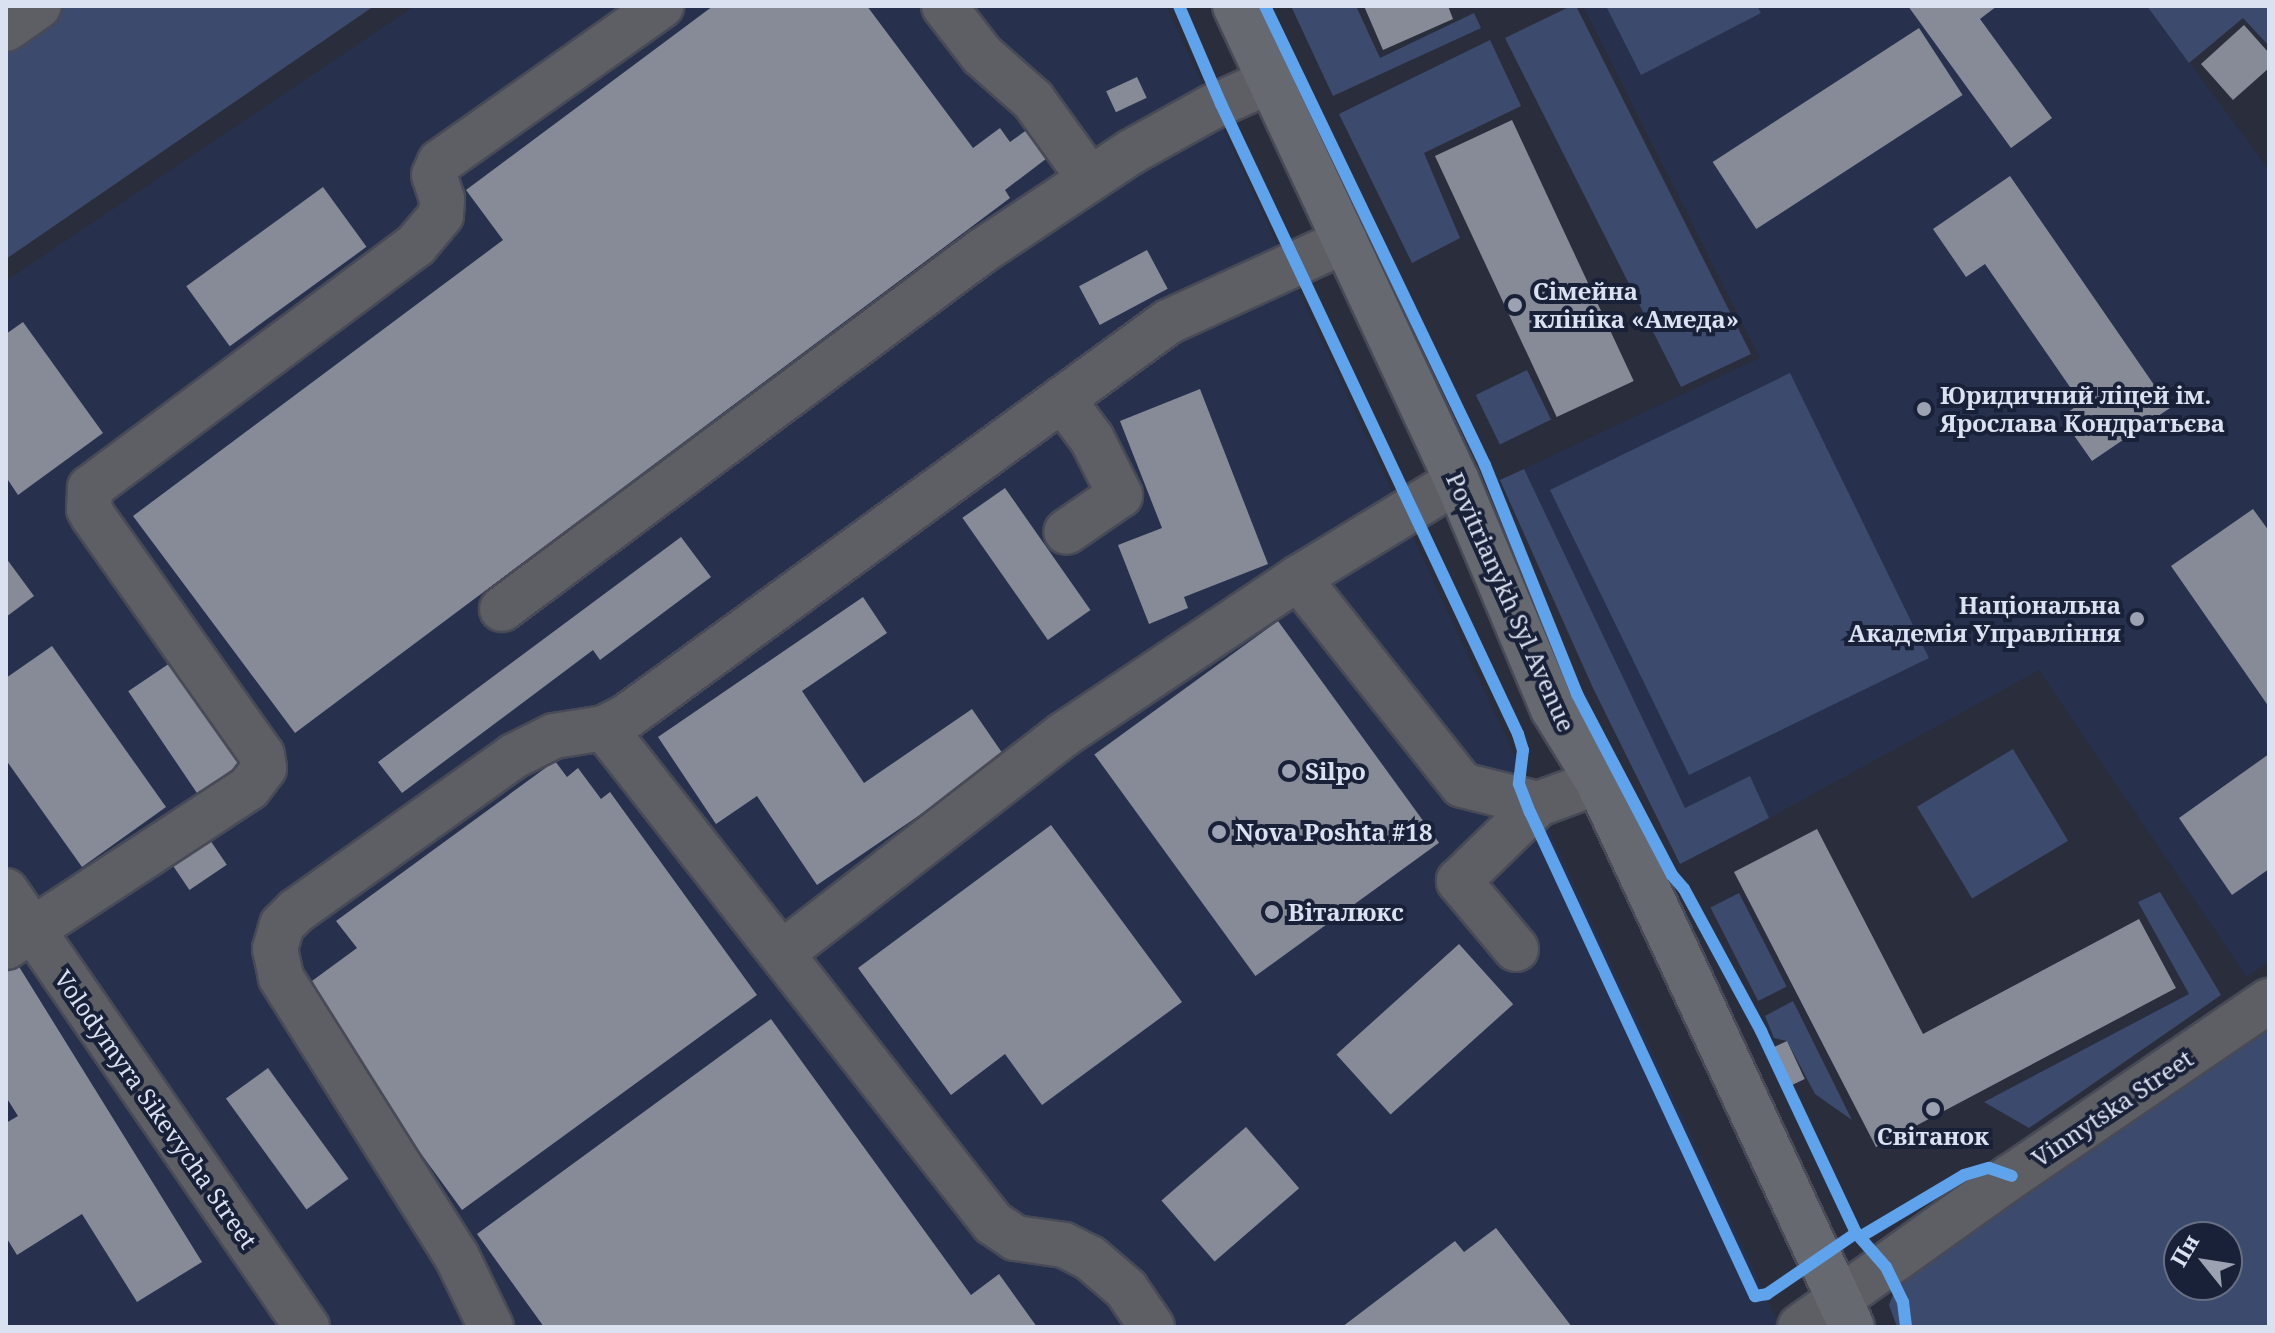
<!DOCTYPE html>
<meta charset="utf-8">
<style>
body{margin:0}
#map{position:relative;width:2275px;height:1333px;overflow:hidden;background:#2a2e3c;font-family:"Noto Serif",serif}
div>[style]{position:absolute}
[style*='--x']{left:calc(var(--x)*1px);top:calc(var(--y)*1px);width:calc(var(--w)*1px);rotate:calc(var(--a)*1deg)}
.built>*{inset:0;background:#27314e}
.green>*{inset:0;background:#3c4a6d;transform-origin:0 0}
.building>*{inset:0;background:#878b97;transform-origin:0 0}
.roads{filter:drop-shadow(2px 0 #484b57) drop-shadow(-2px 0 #484b57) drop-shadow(0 2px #484b57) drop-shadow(0 -2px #484b57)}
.minor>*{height:44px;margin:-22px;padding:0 22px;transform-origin:22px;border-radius:22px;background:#5d5f64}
.major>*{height:44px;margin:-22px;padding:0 22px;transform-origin:22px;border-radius:22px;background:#666970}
.cycleway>*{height:12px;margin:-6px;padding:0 6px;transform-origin:6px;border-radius:6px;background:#60a3ed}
.dots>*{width:22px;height:22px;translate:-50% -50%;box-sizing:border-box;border:4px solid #192139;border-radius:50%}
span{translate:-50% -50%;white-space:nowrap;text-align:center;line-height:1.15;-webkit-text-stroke:8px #192139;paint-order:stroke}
.poi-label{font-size:24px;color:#dae1f1;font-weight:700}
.left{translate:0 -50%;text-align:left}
.right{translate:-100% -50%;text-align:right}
.street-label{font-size:24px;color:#dae1f1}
.frame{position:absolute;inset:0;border:8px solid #dae1f1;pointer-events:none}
.north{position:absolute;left:2163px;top:1221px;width:80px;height:80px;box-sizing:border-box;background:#192139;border:2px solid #666e83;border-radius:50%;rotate:300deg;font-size:22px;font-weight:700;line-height:32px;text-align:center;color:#dae1f1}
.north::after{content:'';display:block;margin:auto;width:28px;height:36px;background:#9ca2b2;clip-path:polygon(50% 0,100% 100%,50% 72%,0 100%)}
</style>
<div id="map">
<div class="built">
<i style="clip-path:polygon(415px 6px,1166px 6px,1780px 1327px,6px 1327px,6px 281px)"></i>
<i style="clip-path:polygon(1587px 6px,2147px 6px,2269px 170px,2269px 961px,2247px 977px,2039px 670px,1769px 818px,1750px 776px,1685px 808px,1524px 469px,1760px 358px,1584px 8px)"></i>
</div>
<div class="green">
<i style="clip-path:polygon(39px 6px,374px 6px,6px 259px,6px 29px)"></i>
<i style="clip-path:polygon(1291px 6px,1356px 6px,1380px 58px,1474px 13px,1481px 28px,1333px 96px)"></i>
<i style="clip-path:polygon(1571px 6px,1576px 6px,1751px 354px,1681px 387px,1505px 38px)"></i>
<i style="clip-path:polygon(1611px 6px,1757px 6px,1761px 13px,1641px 75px,1607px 8px)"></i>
<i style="clip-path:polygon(2147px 6px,2269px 6px,2269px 46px,2243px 18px,2189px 63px)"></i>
<i style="clip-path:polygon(1490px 40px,1521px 106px,1424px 153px,1460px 238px,1412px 263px,1339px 114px)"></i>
<i style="left:1527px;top:370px;width:55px;height:57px;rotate:64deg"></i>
<i style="left:1790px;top:373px;width:317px;height:267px;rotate:64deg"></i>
<i style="clip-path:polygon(1524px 469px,1685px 808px,1750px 776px,1769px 818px,1680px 864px,1593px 688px,1500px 480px)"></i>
<i style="left:2013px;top:749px;width:107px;height:112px;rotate:59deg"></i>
<i style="clip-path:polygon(2160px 892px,2221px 995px,2029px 1128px,1984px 1102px,2189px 994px,2138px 902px)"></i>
<i style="left:1739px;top:893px;width:105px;height:32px;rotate:63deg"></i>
<i style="clip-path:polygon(1793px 1001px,1852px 1120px,1815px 1094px,1787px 1041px,1774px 1038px,1765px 1016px)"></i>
<i style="clip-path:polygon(evenodd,2269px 1014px,2269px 1327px,1897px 1327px,1889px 1305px,1901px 1275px,2269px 1014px,2179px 1237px,2227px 1237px,2227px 1285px,2179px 1285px,2179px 1237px)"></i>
</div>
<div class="building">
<i style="clip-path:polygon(713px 6px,867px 6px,973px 148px,1000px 128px,1010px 142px,1035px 124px,1055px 152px,1005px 190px,1010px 198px,295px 733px,133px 516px,503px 240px,466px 190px)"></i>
<i style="clip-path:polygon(1364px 6px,1448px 6px,1453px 19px,1383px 50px)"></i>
<i style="clip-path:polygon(1908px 6px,1997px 6px,1980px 19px,2052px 118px,2011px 148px)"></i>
<i style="clip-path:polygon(2244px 25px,2269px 53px,2269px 68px,2233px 100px,2201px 64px)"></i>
<i style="left:1919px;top:28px;width:80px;height:246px;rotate:57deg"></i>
<i style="left:1137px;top:77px;width:23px;height:34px;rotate:65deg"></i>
<i style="left:1512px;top:120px;width:288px;height:85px;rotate:65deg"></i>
<i style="clip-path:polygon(2010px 176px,2170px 408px,2092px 461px,2061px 417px,2081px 403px,1985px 264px,1966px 277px,1933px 229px)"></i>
<i style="left:323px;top:187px;width:74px;height:169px;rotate:54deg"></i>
<i style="left:1147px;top:250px;width:44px;height:77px;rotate:62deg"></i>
<i style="clip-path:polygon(23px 322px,103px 433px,18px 495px,6px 477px,6px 334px)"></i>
<i style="clip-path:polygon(1200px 389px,1268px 564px,1184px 597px,1188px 608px,1149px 624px,1118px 545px,1162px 528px,1120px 421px)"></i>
<i style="left:1005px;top:488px;width:149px;height:52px;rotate:55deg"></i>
<i style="clip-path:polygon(2253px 509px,2269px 531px,2269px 707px,2171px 566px)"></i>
<i style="clip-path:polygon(681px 537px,711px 577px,600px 660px,593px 650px,402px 793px,378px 762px)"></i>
<i style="clip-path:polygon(6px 558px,34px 596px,6px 617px)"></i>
<i style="clip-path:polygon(863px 597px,887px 633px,802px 691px,864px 783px,972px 709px,1005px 757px,817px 885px,757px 796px,716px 824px,658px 737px)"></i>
<i style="left:1278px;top:621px;width:274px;height:227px;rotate:54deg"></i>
<i style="clip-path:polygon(52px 646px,166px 807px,82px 867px,6px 760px,6px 678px)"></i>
<i style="left:173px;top:661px;width:125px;height:54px;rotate:56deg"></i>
<i style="clip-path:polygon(2269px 754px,2269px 869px,2232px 895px,2179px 818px)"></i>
<i style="clip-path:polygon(555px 761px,567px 777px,578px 768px,601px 799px,610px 792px,757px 995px,462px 1210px,301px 989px,357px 948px,336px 921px)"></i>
<i style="clip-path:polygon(1051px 825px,1182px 1002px,1042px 1105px,1005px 1054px,951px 1095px,858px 968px)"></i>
<i style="clip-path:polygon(1817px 829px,1923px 1034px,2139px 919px,2176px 988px,1876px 1147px,1734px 872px)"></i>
<i style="left:210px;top:840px;width:30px;height:45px;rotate:56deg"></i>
<i style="left:1459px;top:944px;width:81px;height:165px;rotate:48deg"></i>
<i style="clip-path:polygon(18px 965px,202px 1262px,137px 1302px,82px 1214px,17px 1255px,6px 1237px,6px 1123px,18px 1116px,6px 1097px,6px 973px)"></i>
<i style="clip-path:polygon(771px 1019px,971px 1295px,999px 1274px,1037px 1327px,544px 1327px,477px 1234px)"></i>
<i style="left:1787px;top:1041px;width:42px;height:17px;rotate:65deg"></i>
<i style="left:268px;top:1068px;width:137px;height:52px;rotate:54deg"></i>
<i style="left:1246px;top:1127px;width:81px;height:112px;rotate:49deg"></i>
<i style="clip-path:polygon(1496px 1228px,1572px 1327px,1342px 1327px,1455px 1241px,1464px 1252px)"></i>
</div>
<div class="roads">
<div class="minor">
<i style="--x:944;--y:6;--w:62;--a:52.2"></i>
<i style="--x:982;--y:55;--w:68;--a:41.4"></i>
<i style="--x:1033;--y:100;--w:97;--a:54.2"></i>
<i style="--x:6;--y:29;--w:40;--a:-34.9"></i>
<i style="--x:1062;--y:399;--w:50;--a:53.1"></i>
<i style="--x:1092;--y:439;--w:63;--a:63.4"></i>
<i style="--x:1120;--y:495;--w:65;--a:145.6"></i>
<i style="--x:1457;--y:481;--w:186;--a:148.6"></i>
<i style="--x:1298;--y:578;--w:264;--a:51.6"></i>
<i style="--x:1462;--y:785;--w:78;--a:14"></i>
<i style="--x:1538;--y:804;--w:64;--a:-20.1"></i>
<i style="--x:502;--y:609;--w:599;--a:-36.72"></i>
<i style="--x:982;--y:251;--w:179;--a:-33.6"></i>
<i style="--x:1131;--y:152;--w:93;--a:-29.1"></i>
<i style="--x:1212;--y:107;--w:64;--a:-24.1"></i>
<i style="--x:604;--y:728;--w:630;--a:51.84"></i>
<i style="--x:993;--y:1223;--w:27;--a:34"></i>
<i style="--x:1015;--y:1238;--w:49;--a:8.1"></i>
<i style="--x:1064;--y:1245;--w:29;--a:27"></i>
<i style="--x:1090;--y:1258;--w:48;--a:40.7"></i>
<i style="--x:1126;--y:1289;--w:46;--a:55.6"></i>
<i style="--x:6;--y:891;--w:530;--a:55.38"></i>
<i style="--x:6;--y:947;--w:290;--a:-33.2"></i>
<i style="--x:249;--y:788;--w:25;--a:-53"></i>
<i style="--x:264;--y:768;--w:13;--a:-99"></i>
<i style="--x:262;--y:755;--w:293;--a:-125.3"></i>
<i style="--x:93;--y:516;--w:8;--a:-120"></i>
<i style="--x:89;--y:509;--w:21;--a:-87"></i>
<i style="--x:90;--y:488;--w:407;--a:-36.7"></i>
<i style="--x:416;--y:245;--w:39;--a:-50"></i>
<i style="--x:441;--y:215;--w:16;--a:-86"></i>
<i style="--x:442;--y:199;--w:25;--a:-108"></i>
<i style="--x:434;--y:175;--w:14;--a:-65"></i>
<i style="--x:440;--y:162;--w:271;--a:-35.2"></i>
<i style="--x:1516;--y:949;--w:89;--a:-130"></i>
<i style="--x:1459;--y:881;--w:110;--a:-44.3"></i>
<i style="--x:782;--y:953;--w:356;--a:-37.8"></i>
<i style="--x:1063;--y:735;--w:283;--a:-33.7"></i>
<i style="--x:491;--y:1327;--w:78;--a:-115.9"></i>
<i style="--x:457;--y:1257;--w:331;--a:-122.2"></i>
<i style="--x:281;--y:977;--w:29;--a:-102"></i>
<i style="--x:275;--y:949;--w:25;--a:-74"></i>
<i style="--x:282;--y:925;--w:20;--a:-45"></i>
<i style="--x:296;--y:911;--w:267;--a:-35.4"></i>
<i style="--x:514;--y:756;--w:45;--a:-26.6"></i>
<i style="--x:554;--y:736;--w:51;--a:-9.1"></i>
<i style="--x:604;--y:728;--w:25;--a:-27"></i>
<i style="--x:626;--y:717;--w:671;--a:-36.08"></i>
<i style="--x:1168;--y:322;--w:195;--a:-24.6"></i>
<i style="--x:1800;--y:1327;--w:260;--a:-35.5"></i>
<i style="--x:2012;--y:1176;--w:311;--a:-34.3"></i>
</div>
<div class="major">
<i style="--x:1235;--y:6;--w:524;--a:64.95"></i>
<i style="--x:1457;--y:481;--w:247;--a:67.2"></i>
<i style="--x:1553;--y:709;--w:86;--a:58.3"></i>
<i style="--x:1598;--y:782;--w:601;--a:65.01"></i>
</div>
</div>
<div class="cycleway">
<i style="--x:1179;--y:6;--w:107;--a:66.8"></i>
<i style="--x:1221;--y:104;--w:696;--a:64.76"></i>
<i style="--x:1518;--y:734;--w:17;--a:73"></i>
<i style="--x:1523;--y:750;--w:34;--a:97"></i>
<i style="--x:1519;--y:784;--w:30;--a:69"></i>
<i style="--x:1530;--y:812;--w:534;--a:65.07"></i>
<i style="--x:1755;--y:1296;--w:12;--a:-9"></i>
<i style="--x:1767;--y:1294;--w:108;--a:-34.4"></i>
<i style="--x:1265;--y:6;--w:509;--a:64.39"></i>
<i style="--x:1485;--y:465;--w:247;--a:68.1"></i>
<i style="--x:1577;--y:694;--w:204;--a:62.3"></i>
<i style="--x:1672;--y:875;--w:18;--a:49"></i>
<i style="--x:1684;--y:889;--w:162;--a:61.5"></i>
<i style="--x:1761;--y:1031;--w:223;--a:64.8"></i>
<i style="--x:1856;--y:1233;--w:45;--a:48.6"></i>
<i style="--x:1886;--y:1267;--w:39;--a:64"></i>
<i style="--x:1903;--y:1302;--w:25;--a:83"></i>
<i style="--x:1860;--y:1237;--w:121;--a:-30.8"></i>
<i style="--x:1964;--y:1175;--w:26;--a:-16"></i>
<i style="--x:1989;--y:1168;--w:24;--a:19"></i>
</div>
<div class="dots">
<i style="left:1515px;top:305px;background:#9ca2b2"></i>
<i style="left:1924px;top:409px;background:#9ca2b2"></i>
<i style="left:2137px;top:619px;background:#9ca2b2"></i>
<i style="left:1289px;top:771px;background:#9ca2b2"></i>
<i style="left:1219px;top:832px;background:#9ca2b2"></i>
<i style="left:1272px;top:912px;background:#9ca2b2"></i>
<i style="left:1933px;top:1109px;background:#9ca2b2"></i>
</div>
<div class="poi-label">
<span class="left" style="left:1533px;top:305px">Сімейна<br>клініка «Амеда»</span>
<span class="left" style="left:1940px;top:409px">Юридичний ліцей ім.<br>Ярослава Кондратьєва</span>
<span class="right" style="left:2121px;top:619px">Національна<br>Академія Управління</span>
<span class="left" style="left:1305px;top:771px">Silpo</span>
<span class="left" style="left:1235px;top:832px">Nova Poshta #18</span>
<span class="left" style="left:1288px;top:912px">Віталюкс</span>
<span style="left:1933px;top:1136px">Світанок</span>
</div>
<div class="street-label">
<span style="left:1511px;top:602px;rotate:66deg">Povitrianykh Syl Avenue</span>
<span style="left:2112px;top:1108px;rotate:-34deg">Vinnytska Street</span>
<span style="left:156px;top:1109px;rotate:55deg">Volodymyra Sikevycha Street</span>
</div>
<div class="frame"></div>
<div class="north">Пн</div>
</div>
